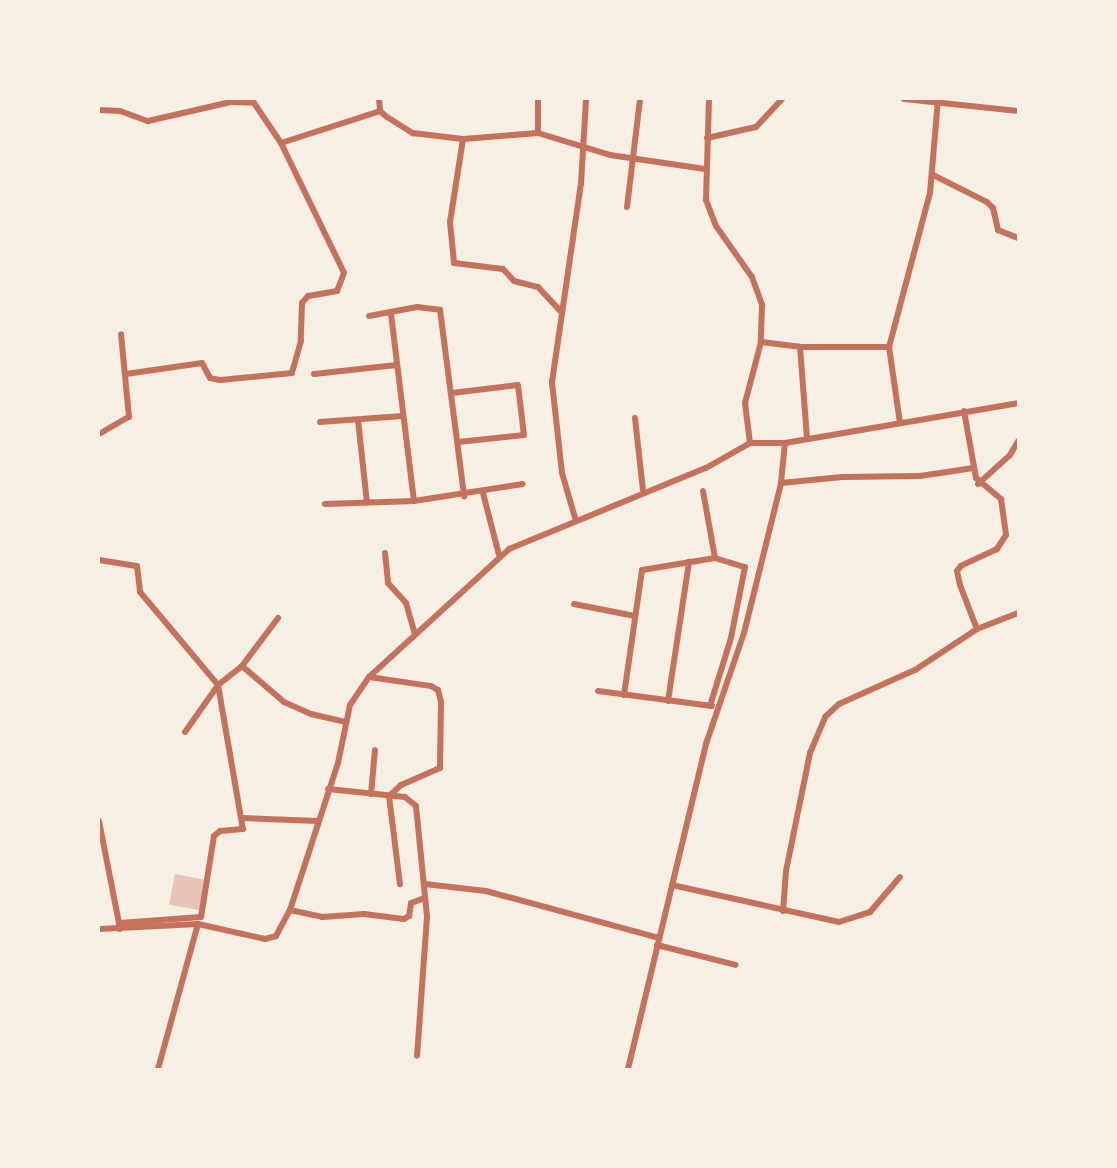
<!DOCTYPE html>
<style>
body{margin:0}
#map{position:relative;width:1117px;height:1168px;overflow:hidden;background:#f6efe4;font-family:"IBM Plex Sans",sans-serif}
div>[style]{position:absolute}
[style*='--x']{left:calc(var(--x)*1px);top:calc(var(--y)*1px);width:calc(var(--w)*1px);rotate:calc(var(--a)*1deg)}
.building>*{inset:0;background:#e6c5b7;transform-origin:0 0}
.minor>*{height:6px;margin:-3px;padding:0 3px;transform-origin:3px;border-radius:3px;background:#c5725c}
span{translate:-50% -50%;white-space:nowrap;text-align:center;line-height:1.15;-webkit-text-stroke:5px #f6efe4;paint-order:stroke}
.frame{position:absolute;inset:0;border:100px solid #f6efe4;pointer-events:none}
</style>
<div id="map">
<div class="building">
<i style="left:175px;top:874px;width:33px;height:31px;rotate:11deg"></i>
</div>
<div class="minor">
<i style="--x:379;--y:99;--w:12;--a:85"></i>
<i style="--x:380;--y:111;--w:9;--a:41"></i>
<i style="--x:387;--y:117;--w:31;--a:32"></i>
<i style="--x:413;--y:133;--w:50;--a:6.8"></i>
<i style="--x:463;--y:139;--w:75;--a:-4.6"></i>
<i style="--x:538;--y:133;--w:75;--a:17"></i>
<i style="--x:610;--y:155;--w:96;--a:8.4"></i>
<i style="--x:709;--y:99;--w:101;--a:91.7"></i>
<i style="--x:706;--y:200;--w:28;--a:69"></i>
<i style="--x:716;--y:226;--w:62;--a:54.8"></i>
<i style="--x:752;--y:277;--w:30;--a:70"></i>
<i style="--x:762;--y:305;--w:37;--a:92"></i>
<i style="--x:761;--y:342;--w:63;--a:104.7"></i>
<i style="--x:745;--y:403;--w:40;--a:82.9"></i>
<i style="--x:904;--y:99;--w:115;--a:6"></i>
<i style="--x:99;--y:110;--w:21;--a:3"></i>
<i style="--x:120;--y:111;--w:30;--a:20"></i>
<i style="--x:148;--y:121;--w:85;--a:-12.9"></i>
<i style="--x:231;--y:102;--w:23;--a:2"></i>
<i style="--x:254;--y:103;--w:48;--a:56"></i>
<i style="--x:281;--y:143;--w:144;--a:64.1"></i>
<i style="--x:344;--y:273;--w:19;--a:111"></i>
<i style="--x:337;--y:291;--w:29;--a:170"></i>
<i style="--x:308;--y:296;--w:9;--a:131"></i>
<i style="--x:302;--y:303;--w:38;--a:92"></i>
<i style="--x:301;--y:341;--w:33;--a:106"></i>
<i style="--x:292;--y:373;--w:72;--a:174.4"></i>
<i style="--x:220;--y:380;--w:10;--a:-169"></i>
<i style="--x:210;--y:378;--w:17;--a:-118"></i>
<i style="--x:202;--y:363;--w:77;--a:171.8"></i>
<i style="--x:538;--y:133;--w:34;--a:-90"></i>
<i style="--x:707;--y:138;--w:50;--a:-12.7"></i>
<i style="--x:756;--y:127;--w:38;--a:-47"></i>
<i style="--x:463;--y:139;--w:84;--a:98.9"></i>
<i style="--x:450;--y:222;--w:41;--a:84.4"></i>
<i style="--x:454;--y:263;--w:49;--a:7"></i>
<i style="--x:503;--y:269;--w:16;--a:47"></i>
<i style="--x:514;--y:281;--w:25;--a:14"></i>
<i style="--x:538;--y:287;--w:33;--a:47"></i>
<i style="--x:281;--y:143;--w:104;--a:-17.9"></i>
<i style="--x:933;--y:175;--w:60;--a:26.6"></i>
<i style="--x:987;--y:202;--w:8;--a:45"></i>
<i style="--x:993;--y:208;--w:23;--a:77"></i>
<i style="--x:998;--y:230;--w:22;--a:22"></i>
<i style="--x:627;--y:207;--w:109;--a:-83.1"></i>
<i style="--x:391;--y:314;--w:188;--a:83"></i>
<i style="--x:369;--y:316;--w:49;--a:-10.6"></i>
<i style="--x:417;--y:307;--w:23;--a:7"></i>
<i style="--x:440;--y:310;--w:188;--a:82.6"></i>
<i style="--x:761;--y:342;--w:39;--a:7"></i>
<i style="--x:800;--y:347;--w:89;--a:0"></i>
<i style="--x:800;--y:347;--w:90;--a:85.6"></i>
<i style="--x:314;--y:374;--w:83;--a:-6.2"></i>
<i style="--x:452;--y:393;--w:66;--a:-6.9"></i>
<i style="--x:518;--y:385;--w:50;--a:83.2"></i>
<i style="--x:524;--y:435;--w:66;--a:173.9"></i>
<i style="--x:964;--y:411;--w:68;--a:79.8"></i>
<i style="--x:976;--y:478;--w:33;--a:40"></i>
<i style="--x:1001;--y:499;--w:36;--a:82"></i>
<i style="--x:1006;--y:535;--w:17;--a:123"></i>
<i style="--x:997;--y:549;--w:40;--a:155"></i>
<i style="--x:961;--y:566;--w:6;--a:129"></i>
<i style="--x:957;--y:571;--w:14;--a:78"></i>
<i style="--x:960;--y:585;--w:47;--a:68.9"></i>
<i style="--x:977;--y:629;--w:44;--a:-21.3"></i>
<i style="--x:635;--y:418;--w:72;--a:83.7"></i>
<i style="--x:358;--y:420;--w:83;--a:83.8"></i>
<i style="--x:320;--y:422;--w:83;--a:-4.1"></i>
<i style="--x:900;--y:423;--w:77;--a:-98.2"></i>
<i style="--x:889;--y:347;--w:159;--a:-75.1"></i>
<i style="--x:930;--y:193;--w:94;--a:-85.1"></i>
<i style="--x:99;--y:434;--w:34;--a:-30"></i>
<i style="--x:129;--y:417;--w:83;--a:-95.5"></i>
<i style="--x:781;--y:483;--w:61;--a:-5.6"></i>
<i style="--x:842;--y:477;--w:78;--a:-0.7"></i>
<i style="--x:920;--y:476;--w:54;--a:-8.6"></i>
<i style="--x:978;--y:484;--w:43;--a:-42.2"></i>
<i style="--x:1010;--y:455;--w:16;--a:-60"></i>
<i style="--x:703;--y:491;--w:68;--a:79.8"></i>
<i style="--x:483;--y:493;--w:64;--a:75.5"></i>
<i style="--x:325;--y:504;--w:89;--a:-1.9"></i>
<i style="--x:414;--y:501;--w:110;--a:-8.9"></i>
<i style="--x:576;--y:521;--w:50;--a:-106.3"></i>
<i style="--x:562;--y:473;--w:92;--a:-96.3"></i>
<i style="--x:552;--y:382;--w:200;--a:-81.7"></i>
<i style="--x:581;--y:184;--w:85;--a:-86.6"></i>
<i style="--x:385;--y:553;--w:30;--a:84"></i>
<i style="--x:388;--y:583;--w:27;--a:48"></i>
<i style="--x:406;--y:603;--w:32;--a:74"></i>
<i style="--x:99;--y:560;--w:38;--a:9"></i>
<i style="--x:137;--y:566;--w:26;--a:83"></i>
<i style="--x:140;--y:592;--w:121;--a:50"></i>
<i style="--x:218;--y:685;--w:146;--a:80.2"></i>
<i style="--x:243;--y:829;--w:23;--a:175"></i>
<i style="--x:220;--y:831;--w:8;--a:140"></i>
<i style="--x:214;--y:836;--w:82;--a:99.1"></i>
<i style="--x:201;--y:917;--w:82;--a:175.8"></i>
<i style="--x:119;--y:923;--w:6;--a:81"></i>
<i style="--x:574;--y:604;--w:62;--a:11.1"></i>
<i style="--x:242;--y:666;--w:60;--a:-53.1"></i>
<i style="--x:369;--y:677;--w:63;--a:8.3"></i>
<i style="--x:431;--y:686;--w:8;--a:30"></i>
<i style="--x:438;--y:690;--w:12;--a:76"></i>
<i style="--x:441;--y:702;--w:66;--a:90.9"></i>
<i style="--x:440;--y:768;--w:43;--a:156.4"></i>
<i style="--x:401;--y:785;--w:16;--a:137"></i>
<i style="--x:389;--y:796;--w:89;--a:82.9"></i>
<i style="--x:598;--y:691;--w:115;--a:7.5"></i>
<i style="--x:624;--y:695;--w:126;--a:-81.8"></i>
<i style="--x:642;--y:570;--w:74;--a:-9.3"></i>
<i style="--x:715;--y:558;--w:31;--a:17"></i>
<i style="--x:745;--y:567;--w:72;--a:101.2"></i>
<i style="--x:731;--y:638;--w:71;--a:107.2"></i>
<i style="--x:668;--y:701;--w:141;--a:-81.4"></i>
<i style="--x:185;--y:732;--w:57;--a:-54.9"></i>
<i style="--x:218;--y:685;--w:31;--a:-38"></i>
<i style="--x:242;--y:666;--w:55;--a:40.6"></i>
<i style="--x:284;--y:702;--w:30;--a:24"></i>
<i style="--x:311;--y:714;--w:36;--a:13"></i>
<i style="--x:328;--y:789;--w:77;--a:5.9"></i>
<i style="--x:405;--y:797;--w:14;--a:39"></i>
<i style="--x:416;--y:806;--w:112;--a:84.3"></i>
<i style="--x:427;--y:917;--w:139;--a:94.1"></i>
<i style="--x:371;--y:794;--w:44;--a:-84.8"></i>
<i style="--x:242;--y:818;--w:76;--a:2.3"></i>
<i style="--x:99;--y:821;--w:104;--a:78.9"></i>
<i style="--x:425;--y:884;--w:61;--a:6.5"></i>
<i style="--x:486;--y:891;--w:179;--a:15.2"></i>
<i style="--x:672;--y:885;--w:171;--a:12.5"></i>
<i style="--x:839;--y:922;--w:33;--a:-18"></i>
<i style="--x:870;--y:912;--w:46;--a:-49.4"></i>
<i style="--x:290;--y:910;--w:33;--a:12"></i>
<i style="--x:322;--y:917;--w:42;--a:-4.1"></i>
<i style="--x:364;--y:914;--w:40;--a:7.1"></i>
<i style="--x:404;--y:919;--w:6;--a:-31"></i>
<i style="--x:409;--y:916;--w:13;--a:-81"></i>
<i style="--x:411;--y:903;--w:15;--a:-20"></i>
<i style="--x:783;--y:911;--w:40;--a:-85.7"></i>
<i style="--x:786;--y:871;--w:120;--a:-78.5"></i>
<i style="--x:810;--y:753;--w:39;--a:-67"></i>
<i style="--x:825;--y:717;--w:19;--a:-43"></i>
<i style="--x:839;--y:704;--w:83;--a:-24.1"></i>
<i style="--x:915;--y:670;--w:74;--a:-33.5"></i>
<i style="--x:99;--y:929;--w:99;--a:-2.9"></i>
<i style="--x:198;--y:924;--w:69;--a:12.6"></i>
<i style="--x:265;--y:939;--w:11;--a:-15"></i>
<i style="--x:276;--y:936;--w:30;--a:-62"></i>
<i style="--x:290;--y:910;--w:155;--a:-71.9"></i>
<i style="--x:338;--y:763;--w:59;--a:-78.3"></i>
<i style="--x:350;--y:705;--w:34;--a:-56"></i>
<i style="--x:369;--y:677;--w:190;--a:-42.4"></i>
<i style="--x:509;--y:549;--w:213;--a:-22.4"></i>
<i style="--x:706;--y:468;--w:51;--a:-29.6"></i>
<i style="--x:750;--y:443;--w:35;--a:0"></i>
<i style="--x:785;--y:443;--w:236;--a:-9.7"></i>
<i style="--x:657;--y:945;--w:81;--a:14.2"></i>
<i style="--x:158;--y:1069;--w:150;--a:-74.6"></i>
<i style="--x:628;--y:1069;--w:337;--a:-76.5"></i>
<i style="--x:707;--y:741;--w:114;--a:-71.1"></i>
<i style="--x:744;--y:633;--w:154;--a:-76.1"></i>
<i style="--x:781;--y:483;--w:40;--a:-84.3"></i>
</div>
<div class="frame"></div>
</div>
